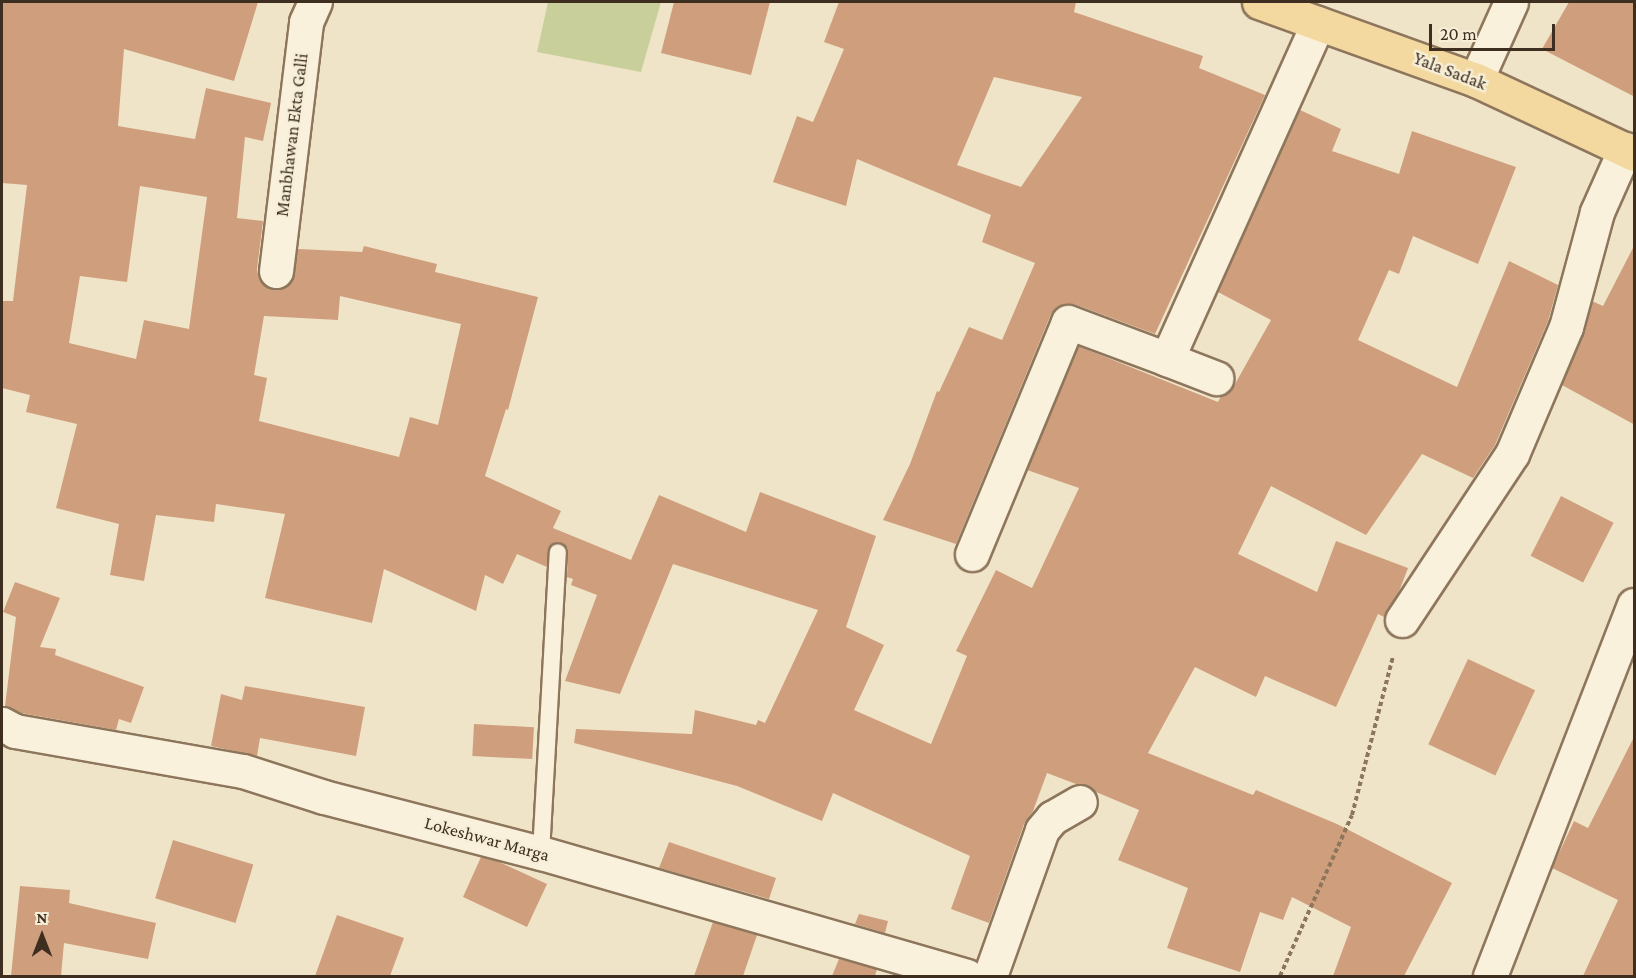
<!DOCTYPE html>
<style>
body{margin:0}
#map{position:relative;width:1636px;height:978px;overflow:hidden;background:#f0e4c8;font-family:"Crimson Pro",serif}
div>[style]{position:absolute}
[style*='--x']{left:calc(var(--x)*1px);top:calc(var(--y)*1px);width:calc(var(--w)*1px);rotate:calc(var(--a)*1deg)}
.green>*{inset:0;background:#c9cf9b}
.building>*{inset:0;background:#cf9f7d;transform-origin:0 0}
.path>*{height:4px;margin-top:-2px;transform-origin:0;background:repeating-linear-gradient(90deg,#8d765c 0 4.5px,transparent 0 7.5px)}
.roads{filter:drop-shadow(2px 0 #8d765c) drop-shadow(-2px 0 #8d765c) drop-shadow(0 2px #8d765c) drop-shadow(0 -2px #8d765c)}
.lane>*{height:16px;margin:-8px;padding:0 8px;transform-origin:8px;border-radius:8px;background:#faf1dc}
.street>*{height:33px;margin:-16.5px;padding:0 16.5px;transform-origin:16.5px;border-radius:16.5px;background:#faf1dc}
.primary>*{height:33px;margin:-16.5px;padding:0 16.5px;transform-origin:16.5px;border-radius:16.5px;background:#f3d9a0}
span{translate:-50% -50%;white-space:nowrap;text-align:center;line-height:1.15;-webkit-text-stroke:5px #f7eed8;paint-order:stroke}
.street-label{font-size:18px;color:#3d2e20}
.frame{position:absolute;inset:0;border:3px solid #3d2e20;pointer-events:none}
.north{position:absolute;left:12px;top:906px;width:60px;height:60px;-webkit-text-stroke:4px #f7eed8;paint-order:stroke;rotate:0deg;font-size:16px;font-weight:700;line-height:24px;text-align:center;color:#3d2e20}
.north::after{content:'';display:block;margin:auto;width:21px;height:27px;background:#3d2e20;clip-path:polygon(50% 0,100% 100%,50% 72%,0 100%)}
.scale{position:absolute;left:1429px;top:24px;width:126px;height:27px;box-sizing:border-box;border:3px solid #3d2e20;border-top:0;padding-left:8px;font-size:18px;line-height:21px;white-space:nowrap;color:#3d2e20;-webkit-text-stroke:4px #f7eed8;paint-order:stroke}
</style>
<div id="map">
<div class="green">
<i style="clip-path:polygon(548px 2px,661px 2px,641px 72px,537px 52px)"></i>
</div>
<div class="building">
<i style="clip-path:polygon(evenodd,2px 2px,258px 2px,234px 81px,124px 49px,118px 126px,195px 139px,206px 88px,271px 103px,263px 141px,245px 137px,237px 218px,263px 221px,257px 269px,259px 279px,265px 286px,273px 289px,283px 288px,291px 283px,298px 249px,362px 252px,364px 246px,437px 264px,435px 272px,538px 297px,508px 410px,506px 409px,485px 476px,561px 511px,553px 528px,631px 560px,659px 495px,746px 532px,760px 492px,876px 536px,846px 627px,884px 645px,854px 710px,931px 744px,967px 656px,956px 651px,996px 570px,1032px 588px,1079px 488px,1027px 470px,1078px 346px,1218px 402px,1221px 396px,1235px 384px,1271px 320px,1218px 292px,1300px 110px,1341px 129px,1332px 151px,1399px 174px,1412px 131px,1516px 167px,1478px 264px,1413px 236px,1399px 274px,1389px 270px,1358px 340px,1457px 387px,1509px 261px,1558px 285px,1548px 321px,1495px 445px,1473px 478px,1422px 454px,1366px 535px,1271px 486px,1238px 554px,1317px 592px,1336px 541px,1408px 568px,1400px 589px,1384px 617px,1378px 614px,1336px 707px,1265px 676px,1256px 697px,1195px 667px,1148px 753px,1253px 795px,1256px 790px,1337px 824px,1452px 883px,1404px 976px,1333px 976px,1351px 927px,1292px 897px,1283px 920px,1260px 912px,1240px 972px,1167px 948px,1188px 888px,1118px 860px,1139px 810px,1096px 792px,1089px 786px,1076px 784px,1047px 773px,1033px 811px,1024px 824px,989px 923px,951px 909px,970px 856px,833px 793px,822px 821px,737px 786px,574px 743px,576px 729px,692px 734px,695px 710px,756px 725px,758px 720px,765px 723px,818px 610px,673px 564px,620px 694px,565px 681px,597px 595px,571px 585px,573px 579px,567px 577px,568px 548px,559px 542px,549px 547px,547px 567px,517px 554px,503px 584px,485px 575px,476px 611px,384px 569px,372px 623px,265px 598px,285px 514px,216px 504px,214px 522px,156px 515px,144px 581px,110px 575px,119px 524px,56px 508px,77px 424px,26px 412px,30px 395px,2px 388px,2px 301px,13px 301px,27px 185px,2px 183px,2px 2px,140px 186px,207px 197px,189px 329px,144px 320px,136px 359px,69px 343px,80px 276px,127px 282px,140px 186px,2px 2px,340px 296px,461px 324px,438px 425px,410px 417px,399px 457px,259px 421px,267px 378px,254px 375px,264px 316px,338px 320px,340px 296px)"></i>
<i style="clip-path:polygon(674px 2px,770px 2px,751px 75px,661px 53px)"></i>
<i style="clip-path:polygon(evenodd,839px 2px,1076px 2px,1074px 12px,1203px 56px,1199px 68px,1265px 95px,1155px 334px,1074px 304px,1065px 304px,1057px 307px,1051px 314px,956px 544px,883px 520px,910px 464px,937px 391px,939px 392px,969px 327px,1002px 340px,1035px 263px,982px 242px,991px 215px,857px 159px,846px 206px,773px 182px,797px 116px,813px 122px,844px 49px,824px 42px,839px 2px,994px 77px,1082px 97px,1021px 187px,957px 165px,994px 77px)"></i>
<i style="clip-path:polygon(1569px 2px,1635px 2px,1635px 97px,1542px 49px)"></i>
<i style="clip-path:polygon(1635px 244px,1635px 425px,1562px 385px,1583px 334px,1592px 301px,1603px 306px)"></i>
<i style="left:1561px;top:496px;width:59px;height:67px;rotate:27deg"></i>
<i style="clip-path:polygon(15px 582px,60px 598px,40px 647px,56px 649px,55px 655px,144px 687px,131px 723px,119px 719px,116px 730px,21px 713px,5px 706px,16px 617px,3px 612px)"></i>
<i style="left:1468px;top:659px;width:74px;height:94px;rotate:25deg"></i>
<i style="clip-path:polygon(245px 686px,365px 707px,356px 756px,260px 738px,257px 756px,211px 746px,221px 694px,242px 700px)"></i>
<i style="left:474px;top:724px;width:60px;height:32px;rotate:3deg"></i>
<i style="clip-path:polygon(1635px 735px,1635px 976px,1583px 976px,1618px 900px,1552px 868px,1574px 821px,1588px 828px)"></i>
<i style="left:173px;top:840px;width:84px;height:61px;rotate:17deg"></i>
<i style="clip-path:polygon(669px 842px,776px 878px,769px 899px,659px 868px)"></i>
<i style="clip-path:polygon(481px 857px,497px 861px,547px 884px,527px 927px,463px 897px)"></i>
<i style="clip-path:polygon(20px 886px,70px 890px,69px 903px,156px 923px,148px 959px,64px 943px,61px 976px,11px 976px)"></i>
<i style="clip-path:polygon(859px 914px,888px 921px,885px 933px,855px 924px)"></i>
<i style="clip-path:polygon(337px 915px,404px 938px,390px 976px,315px 976px)"></i>
<i style="clip-path:polygon(713px 922px,757px 935px,743px 976px,694px 976px)"></i>
<i style="clip-path:polygon(839px 959px,877px 969px,875px 976px,832px 976px)"></i>
</div>
<div class="path">
<i style="--x:1280;--y:976;--w:176;--a:-65.9"></i>
<i style="--x:1352;--y:815;--w:164;--a:-75.5"></i>
</div>
<div class="roads">
<div class="lane">
<i style="--x:541;--y:853;--w:301;--a:-86.8"></i>
</div>
<div class="street">
<i style="--x:1476;--y:80;--w:85;--a:-65.8"></i>
<i style="--x:276;--y:271;--w:251;--a:-83.1"></i>
<i style="--x:306;--y:22;--w:22;--a:-66"></i>
<i style="--x:1167;--y:359;--w:53;--a:21.2"></i>
<i style="--x:972;--y:554;--w:251;--a:-67.5"></i>
<i style="--x:1068;--y:322;--w:106;--a:20.5"></i>
<i style="--x:1167;--y:359;--w:368;--a:-65.8"></i>
<i style="--x:1402;--y:620;--w:199;--a:-56.5"></i>
<i style="--x:1512;--y:454;--w:138;--a:-67"></i>
<i style="--x:1566;--y:327;--w:119;--a:-74.9"></i>
<i style="--x:1597;--y:212;--w:69;--a:-66"></i>
<i style="--x:2;--y:724;--w:15;--a:28"></i>
<i style="--x:15;--y:731;--w:231;--a:10"></i>
<i style="--x:243;--y:771;--w:85;--a:17.8"></i>
<i style="--x:324;--y:797;--w:224;--a:14.5"></i>
<i style="--x:541;--y:853;--w:443;--a:16.1"></i>
<i style="--x:990;--y:976;--w:155;--a:-70.4"></i>
<i style="--x:1042;--y:830;--w:16;--a:-50"></i>
<i style="--x:1052;--y:818;--w:32;--a:-30"></i>
<i style="--x:1490;--y:976;--w:398;--a:-68.8"></i>
</div>
<div class="primary">
<i style="--x:1259;--y:2;--w:231;--a:19.8"></i>
<i style="--x:1476;--y:80;--w:174;--a:25.1"></i>
</div>
</div>
<div class="street-label">
<span style="left:1450px;top:71px;rotate:21deg">Yala Sadak</span>
<span style="left:292px;top:135px;rotate:-83deg">Manbhawan Ekta Galli</span>
<span style="left:487px;top:839px;rotate:15deg">Lokeshwar Marga</span>
</div>
<div class="frame"></div>
<div class="north">N</div>
<div class="scale">20 m</div>
</div>
